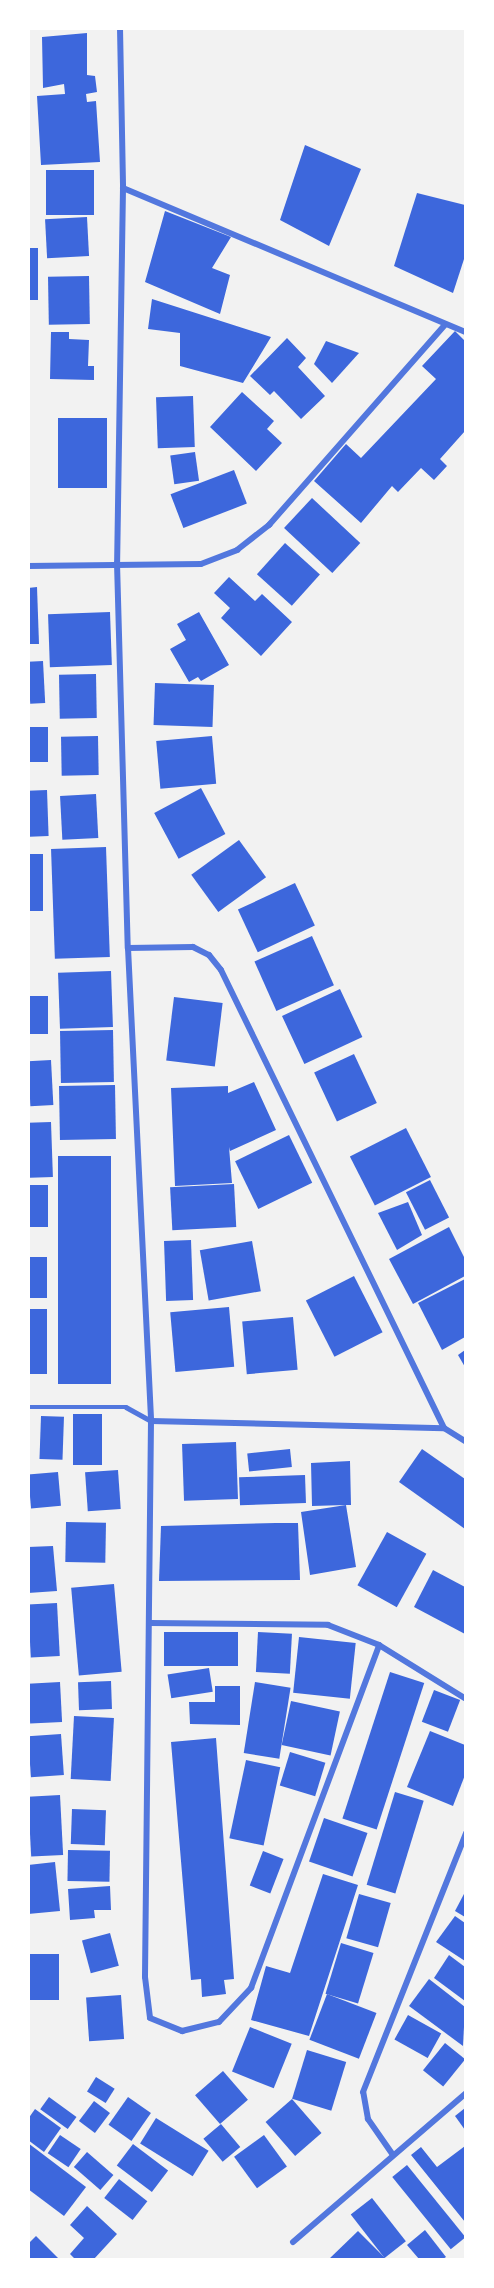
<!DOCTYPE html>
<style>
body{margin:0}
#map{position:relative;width:494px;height:2288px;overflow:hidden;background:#f2f2f2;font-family:"PT Sans Narrow",sans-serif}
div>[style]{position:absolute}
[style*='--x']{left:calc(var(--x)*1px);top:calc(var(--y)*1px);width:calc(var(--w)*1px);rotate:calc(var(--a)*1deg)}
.building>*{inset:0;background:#3d67dc;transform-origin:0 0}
.service>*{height:4.5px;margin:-2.25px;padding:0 2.25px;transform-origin:2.25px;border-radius:2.25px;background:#5277de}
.minor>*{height:6px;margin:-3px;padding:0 3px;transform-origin:3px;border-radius:3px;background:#5277de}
span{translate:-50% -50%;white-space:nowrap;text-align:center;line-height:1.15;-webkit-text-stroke:6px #fff;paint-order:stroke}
.frame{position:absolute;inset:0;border:30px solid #fff;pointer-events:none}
</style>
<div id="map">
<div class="building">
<i style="clip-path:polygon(87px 33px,87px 75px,95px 76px,97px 92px,86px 94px,87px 102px,96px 101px,100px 162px,41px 165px,37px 96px,65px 94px,64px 84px,43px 88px,42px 37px)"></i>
<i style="clip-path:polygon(305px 145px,361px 169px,329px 246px,280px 220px)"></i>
<i style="left:46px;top:170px;width:48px;height:45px"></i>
<i style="clip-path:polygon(417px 193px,465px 205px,465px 256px,453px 293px,394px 266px)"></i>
<i style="clip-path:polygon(165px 211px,231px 237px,212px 268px,230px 275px,220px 314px,145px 282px)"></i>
<i style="left:87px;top:217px;width:39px;height:42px;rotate:87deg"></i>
<i style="left:28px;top:248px;width:10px;height:52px"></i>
<i style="left:89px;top:276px;width:48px;height:41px;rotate:89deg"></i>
<i style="clip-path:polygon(152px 299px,271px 337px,243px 383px,180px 366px,180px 333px,148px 329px)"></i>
<i style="clip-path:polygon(455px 331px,465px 341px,465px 431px,440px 459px,447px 466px,434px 480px,421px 468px,398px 492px,392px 486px,361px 523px,314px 481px,346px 444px,361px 458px,436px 379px,422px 366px)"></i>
<i style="clip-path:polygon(51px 332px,69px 332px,69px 339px,89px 340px,88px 366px,94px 366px,94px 380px,50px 379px)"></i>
<i style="clip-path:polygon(287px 338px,306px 358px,298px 367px,325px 396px,301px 419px,274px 391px,270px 395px,250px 376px)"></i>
<i style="clip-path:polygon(326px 341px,359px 353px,332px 383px,314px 364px)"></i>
<i style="clip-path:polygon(242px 392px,274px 421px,267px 429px,282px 443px,256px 471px,210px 427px)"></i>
<i style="left:193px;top:396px;width:51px;height:37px;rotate:88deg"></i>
<i style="left:58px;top:418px;width:49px;height:70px"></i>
<i style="left:195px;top:452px;width:29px;height:25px;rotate:82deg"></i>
<i style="left:234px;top:470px;width:36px;height:68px;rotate:69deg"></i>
<i style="left:312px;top:498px;width:66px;height:41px;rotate:43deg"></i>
<i style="left:285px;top:543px;width:47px;height:42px;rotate:42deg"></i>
<i style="clip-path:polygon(229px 577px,255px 601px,262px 594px,292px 622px,261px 656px,221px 618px,230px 608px,214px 593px)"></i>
<i style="clip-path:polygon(37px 587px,39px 644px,28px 644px,28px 588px)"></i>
<i style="left:110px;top:612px;width:53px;height:62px;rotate:88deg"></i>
<i style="clip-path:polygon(199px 612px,229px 665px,201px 681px,198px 677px,189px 682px,170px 649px,186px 640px,177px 624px)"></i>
<i style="left:43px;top:661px;width:42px;height:15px;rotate:87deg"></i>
<i style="left:96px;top:674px;width:44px;height:37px;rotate:89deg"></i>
<i style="left:155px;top:683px;width:59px;height:42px;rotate:2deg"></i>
<i style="left:28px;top:727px;width:20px;height:35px"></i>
<i style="left:98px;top:736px;width:39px;height:37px;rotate:89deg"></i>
<i style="left:212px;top:736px;width:48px;height:56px;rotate:85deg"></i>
<i style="left:201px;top:788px;width:52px;height:53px;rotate:62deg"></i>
<i style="left:47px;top:790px;width:46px;height:19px;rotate:88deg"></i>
<i style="left:96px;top:794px;width:44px;height:36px;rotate:87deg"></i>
<i style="left:239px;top:840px;width:46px;height:59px;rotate:54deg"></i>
<i style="left:106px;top:847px;width:110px;height:55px;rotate:88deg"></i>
<i style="left:28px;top:854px;width:15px;height:57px"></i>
<i style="left:295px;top:883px;width:47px;height:63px;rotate:65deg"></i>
<i style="left:312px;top:936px;width:54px;height:63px;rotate:66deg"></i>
<i style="left:111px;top:971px;width:56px;height:53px;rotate:88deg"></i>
<i style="left:340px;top:989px;width:53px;height:64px;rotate:65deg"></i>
<i style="left:28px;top:996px;width:20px;height:38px"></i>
<i style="left:174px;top:997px;width:49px;height:64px;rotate:7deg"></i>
<i style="left:113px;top:1030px;width:52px;height:53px;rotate:89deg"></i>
<i style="left:354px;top:1054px;width:54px;height:44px;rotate:65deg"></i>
<i style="left:51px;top:1060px;width:45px;height:23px;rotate:87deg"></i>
<i style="clip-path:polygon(254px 1082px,276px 1130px,230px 1151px,229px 1147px,232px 1183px,175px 1186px,171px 1088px,228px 1086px,228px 1093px)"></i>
<i style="left:115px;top:1085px;width:54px;height:56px;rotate:89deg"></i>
<i style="left:51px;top:1122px;width:55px;height:23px;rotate:88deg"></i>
<i style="left:406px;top:1128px;width:55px;height:63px;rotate:63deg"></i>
<i style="left:289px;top:1135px;width:53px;height:60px;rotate:64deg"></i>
<i style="left:58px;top:1156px;width:53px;height:228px"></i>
<i style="left:430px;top:1180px;width:42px;height:27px;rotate:63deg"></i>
<i style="left:234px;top:1184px;width:43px;height:64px;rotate:87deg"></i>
<i style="left:28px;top:1185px;width:20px;height:42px"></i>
<i style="clip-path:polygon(408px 1202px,422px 1235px,397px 1250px,378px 1213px)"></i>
<i style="clip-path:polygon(449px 1227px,465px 1259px,465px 1276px,413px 1304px,389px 1259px)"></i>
<i style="left:191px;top:1240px;width:60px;height:27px;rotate:88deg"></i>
<i style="left:252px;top:1241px;width:51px;height:53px;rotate:80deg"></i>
<i style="left:28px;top:1257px;width:19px;height:41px"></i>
<i style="left:354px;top:1276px;width:63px;height:54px;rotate:63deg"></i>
<i style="clip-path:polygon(465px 1279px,465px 1337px,442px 1350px,418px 1303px)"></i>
<i style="left:229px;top:1307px;width:60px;height:59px;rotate:85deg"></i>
<i style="left:28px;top:1309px;width:19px;height:65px"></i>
<i style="left:293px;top:1317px;width:53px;height:51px;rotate:85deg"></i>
<i style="clip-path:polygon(465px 1350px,465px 1367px,458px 1355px)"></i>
<i style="left:102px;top:1414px;width:51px;height:29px;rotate:90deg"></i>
<i style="left:41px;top:1416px;width:23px;height:43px;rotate:2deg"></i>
<i style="left:236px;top:1442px;width:57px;height:54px;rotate:88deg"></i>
<i style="left:290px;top:1449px;width:18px;height:43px;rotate:84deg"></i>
<i style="clip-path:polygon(422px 1449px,465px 1479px,465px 1529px,399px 1482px)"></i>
<i style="clip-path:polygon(350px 1461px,351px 1505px,346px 1505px,356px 1567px,310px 1575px,301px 1512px,346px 1505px,312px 1506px,311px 1463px)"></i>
<i style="left:118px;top:1470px;width:39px;height:33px;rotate:86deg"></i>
<i style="left:58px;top:1472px;width:34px;height:30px;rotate:85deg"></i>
<i style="left:305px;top:1475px;width:28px;height:66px;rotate:88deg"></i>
<i style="left:66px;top:1522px;width:40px;height:40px;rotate:1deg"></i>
<i style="clip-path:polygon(276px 1523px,298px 1523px,300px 1580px,159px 1581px,161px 1526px)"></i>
<i style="left:387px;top:1532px;width:45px;height:61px;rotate:29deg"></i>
<i style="clip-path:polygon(53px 1546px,57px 1591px,28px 1593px,28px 1547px)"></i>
<i style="clip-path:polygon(433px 1570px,465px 1587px,465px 1634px,414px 1607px)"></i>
<i style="left:114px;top:1584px;width:88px;height:43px;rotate:85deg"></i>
<i style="left:57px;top:1603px;width:53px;height:29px;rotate:87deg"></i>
<i style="left:164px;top:1632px;width:74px;height:34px"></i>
<i style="left:258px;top:1632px;width:34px;height:40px;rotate:3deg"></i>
<i style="left:299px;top:1637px;width:57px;height:56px;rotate:6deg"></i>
<i style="left:209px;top:1668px;width:24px;height:42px;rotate:81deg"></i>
<i style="left:390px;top:1672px;width:36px;height:154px;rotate:18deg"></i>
<i style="left:111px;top:1681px;width:28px;height:33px;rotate:88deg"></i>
<i style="left:60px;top:1682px;width:40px;height:32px;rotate:87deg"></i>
<i style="left:255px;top:1682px;width:36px;height:72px;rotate:9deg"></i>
<i style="clip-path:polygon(215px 1686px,240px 1686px,240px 1725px,190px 1724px,189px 1702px,215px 1702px)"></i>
<i style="left:434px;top:1690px;width:28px;height:34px;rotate:21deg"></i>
<i style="left:291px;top:1701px;width:50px;height:45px;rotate:12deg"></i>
<i style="left:74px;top:1716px;width:40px;height:63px;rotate:3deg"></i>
<i style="clip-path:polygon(430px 1731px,465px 1745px,465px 1775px,453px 1806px,407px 1787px)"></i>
<i style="left:61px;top:1734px;width:41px;height:33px;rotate:86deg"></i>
<i style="clip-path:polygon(216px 1738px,234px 1979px,224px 1980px,226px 1994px,202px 1997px,201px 1979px,191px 1980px,171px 1742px)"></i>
<i style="left:290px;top:1752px;width:37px;height:35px;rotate:17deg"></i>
<i style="left:246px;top:1760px;width:35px;height:80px;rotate:12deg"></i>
<i style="left:395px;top:1792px;width:30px;height:97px;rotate:17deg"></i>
<i style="left:60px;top:1795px;width:60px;height:32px;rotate:87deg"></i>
<i style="left:72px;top:1809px;width:34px;height:35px;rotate:2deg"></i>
<i style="left:324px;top:1818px;width:46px;height:46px;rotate:19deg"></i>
<i style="left:68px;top:1850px;width:42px;height:31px;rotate:1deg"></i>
<i style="left:263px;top:1851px;width:22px;height:37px;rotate:21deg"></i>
<i style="clip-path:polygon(55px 1862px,60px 1911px,28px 1914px,28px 1865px)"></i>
<i style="clip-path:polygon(323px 1874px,358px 1885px,309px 2036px,251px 2020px,266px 1966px,290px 1973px)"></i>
<i style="clip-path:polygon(110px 1886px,111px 1910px,94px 1910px,95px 1918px,70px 1920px,68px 1889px)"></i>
<i style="clip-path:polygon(465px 1892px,465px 1917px,455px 1911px)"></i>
<i style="left:359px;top:1894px;width:33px;height:46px;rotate:16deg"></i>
<i style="clip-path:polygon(455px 1916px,465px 1923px,465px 1961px,436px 1942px)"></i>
<i style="left:110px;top:1933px;width:34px;height:29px;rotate:75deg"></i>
<i style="left:341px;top:1943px;width:34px;height:53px;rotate:17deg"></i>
<i style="left:28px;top:1954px;width:31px;height:46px"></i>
<i style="clip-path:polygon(449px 1955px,465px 1967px,465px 2001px,434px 1978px)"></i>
<i style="clip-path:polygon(429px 1979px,465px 2007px,463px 2046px,409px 2006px)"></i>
<i style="left:327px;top:1994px;width:53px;height:49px;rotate:21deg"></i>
<i style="left:121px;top:1995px;width:44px;height:35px;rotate:86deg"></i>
<i style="left:408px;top:2015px;width:38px;height:28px;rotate:29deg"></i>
<i style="left:250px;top:2027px;width:45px;height:48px;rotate:22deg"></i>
<i style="left:445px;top:2043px;width:26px;height:35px;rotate:39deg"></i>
<i style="left:307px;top:2050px;width:41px;height:51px;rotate:17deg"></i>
<i style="left:223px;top:2071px;width:38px;height:37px;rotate:49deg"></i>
<i style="left:96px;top:2077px;width:22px;height:17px;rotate:32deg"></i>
<i style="left:49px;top:2097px;width:34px;height:15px;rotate:36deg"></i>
<i style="left:128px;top:2097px;width:28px;height:34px;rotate:35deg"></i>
<i style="left:292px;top:2099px;width:45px;height:35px;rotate:49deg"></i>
<i style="left:94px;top:2101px;width:20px;height:25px;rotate:37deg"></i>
<i style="clip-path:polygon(465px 2108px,465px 2130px,455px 2116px)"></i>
<i style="clip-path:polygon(35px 2109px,61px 2128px,44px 2152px,28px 2140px,28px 2119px)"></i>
<i style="left:156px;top:2118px;width:62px;height:30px;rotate:32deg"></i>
<i style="left:221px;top:2124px;width:30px;height:23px;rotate:50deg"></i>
<i style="left:60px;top:2135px;width:25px;height:22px;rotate:34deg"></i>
<i style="left:264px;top:2135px;width:39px;height:37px;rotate:54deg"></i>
<i style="clip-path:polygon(28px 2143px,86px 2187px,64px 2216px,28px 2189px)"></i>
<i style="left:133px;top:2144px;width:44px;height:27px;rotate:37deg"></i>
<i style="clip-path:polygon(465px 2146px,465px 2222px,411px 2155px,421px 2147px,437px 2167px)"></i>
<i style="left:87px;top:2152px;width:35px;height:20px;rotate:41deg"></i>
<i style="left:407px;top:2165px;width:93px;height:19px;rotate:51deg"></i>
<i style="left:119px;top:2179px;width:36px;height:24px;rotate:38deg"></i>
<i style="left:372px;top:2198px;width:55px;height:27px;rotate:52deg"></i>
<i style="clip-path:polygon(87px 2206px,117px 2234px,94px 2259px,75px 2259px,70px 2254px,84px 2238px,70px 2225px)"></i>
<i style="clip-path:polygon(425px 2230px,446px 2257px,443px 2259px,419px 2259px,407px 2245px)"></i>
<i style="clip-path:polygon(358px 2231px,386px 2259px,329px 2259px)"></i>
<i style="clip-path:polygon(36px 2236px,59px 2259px,28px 2259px,28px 2244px)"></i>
</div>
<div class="service">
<i style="--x:28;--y:1407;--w:98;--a:0"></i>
<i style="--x:126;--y:1407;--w:29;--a:29"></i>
</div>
<div class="minor">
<i style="--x:120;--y:28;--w:160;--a:88.9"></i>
<i style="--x:123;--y:188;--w:375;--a:90.9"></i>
<i style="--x:117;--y:563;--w:385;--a:88.4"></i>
<i style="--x:128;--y:948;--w:474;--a:87.2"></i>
<i style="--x:151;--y:1421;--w:556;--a:90.62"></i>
<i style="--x:145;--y:1977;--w:41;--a:83"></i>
<i style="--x:150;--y:2018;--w:35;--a:22"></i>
<i style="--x:182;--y:2031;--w:38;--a:-14"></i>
<i style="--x:219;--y:2022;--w:47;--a:-46.7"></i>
<i style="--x:251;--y:1988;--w:366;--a:-69.5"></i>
<i style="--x:123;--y:188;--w:372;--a:22.8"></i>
<i style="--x:28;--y:566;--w:173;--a:-0.7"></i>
<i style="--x:201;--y:564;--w:39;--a:-21"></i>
<i style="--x:237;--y:550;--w:41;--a:-38"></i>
<i style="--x:269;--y:525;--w:266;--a:-48.7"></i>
<i style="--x:128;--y:948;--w:65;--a:-0.9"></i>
<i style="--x:193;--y:947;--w:18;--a:27"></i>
<i style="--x:209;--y:955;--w:19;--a:51"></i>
<i style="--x:221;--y:970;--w:509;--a:64.04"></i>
<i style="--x:151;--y:1421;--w:293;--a:1.4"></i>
<i style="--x:444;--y:1428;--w:26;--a:32"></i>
<i style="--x:150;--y:1623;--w:178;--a:0.6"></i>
<i style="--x:328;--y:1625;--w:55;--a:21.4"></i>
<i style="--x:379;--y:1645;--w:102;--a:31.8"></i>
<i style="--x:393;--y:2155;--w:44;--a:-124.8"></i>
<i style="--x:368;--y:2119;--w:27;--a:-100"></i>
<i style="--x:363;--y:2092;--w:279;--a:-68.3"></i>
<i style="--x:293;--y:2242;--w:228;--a:-40.7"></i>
</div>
<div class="frame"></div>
</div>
